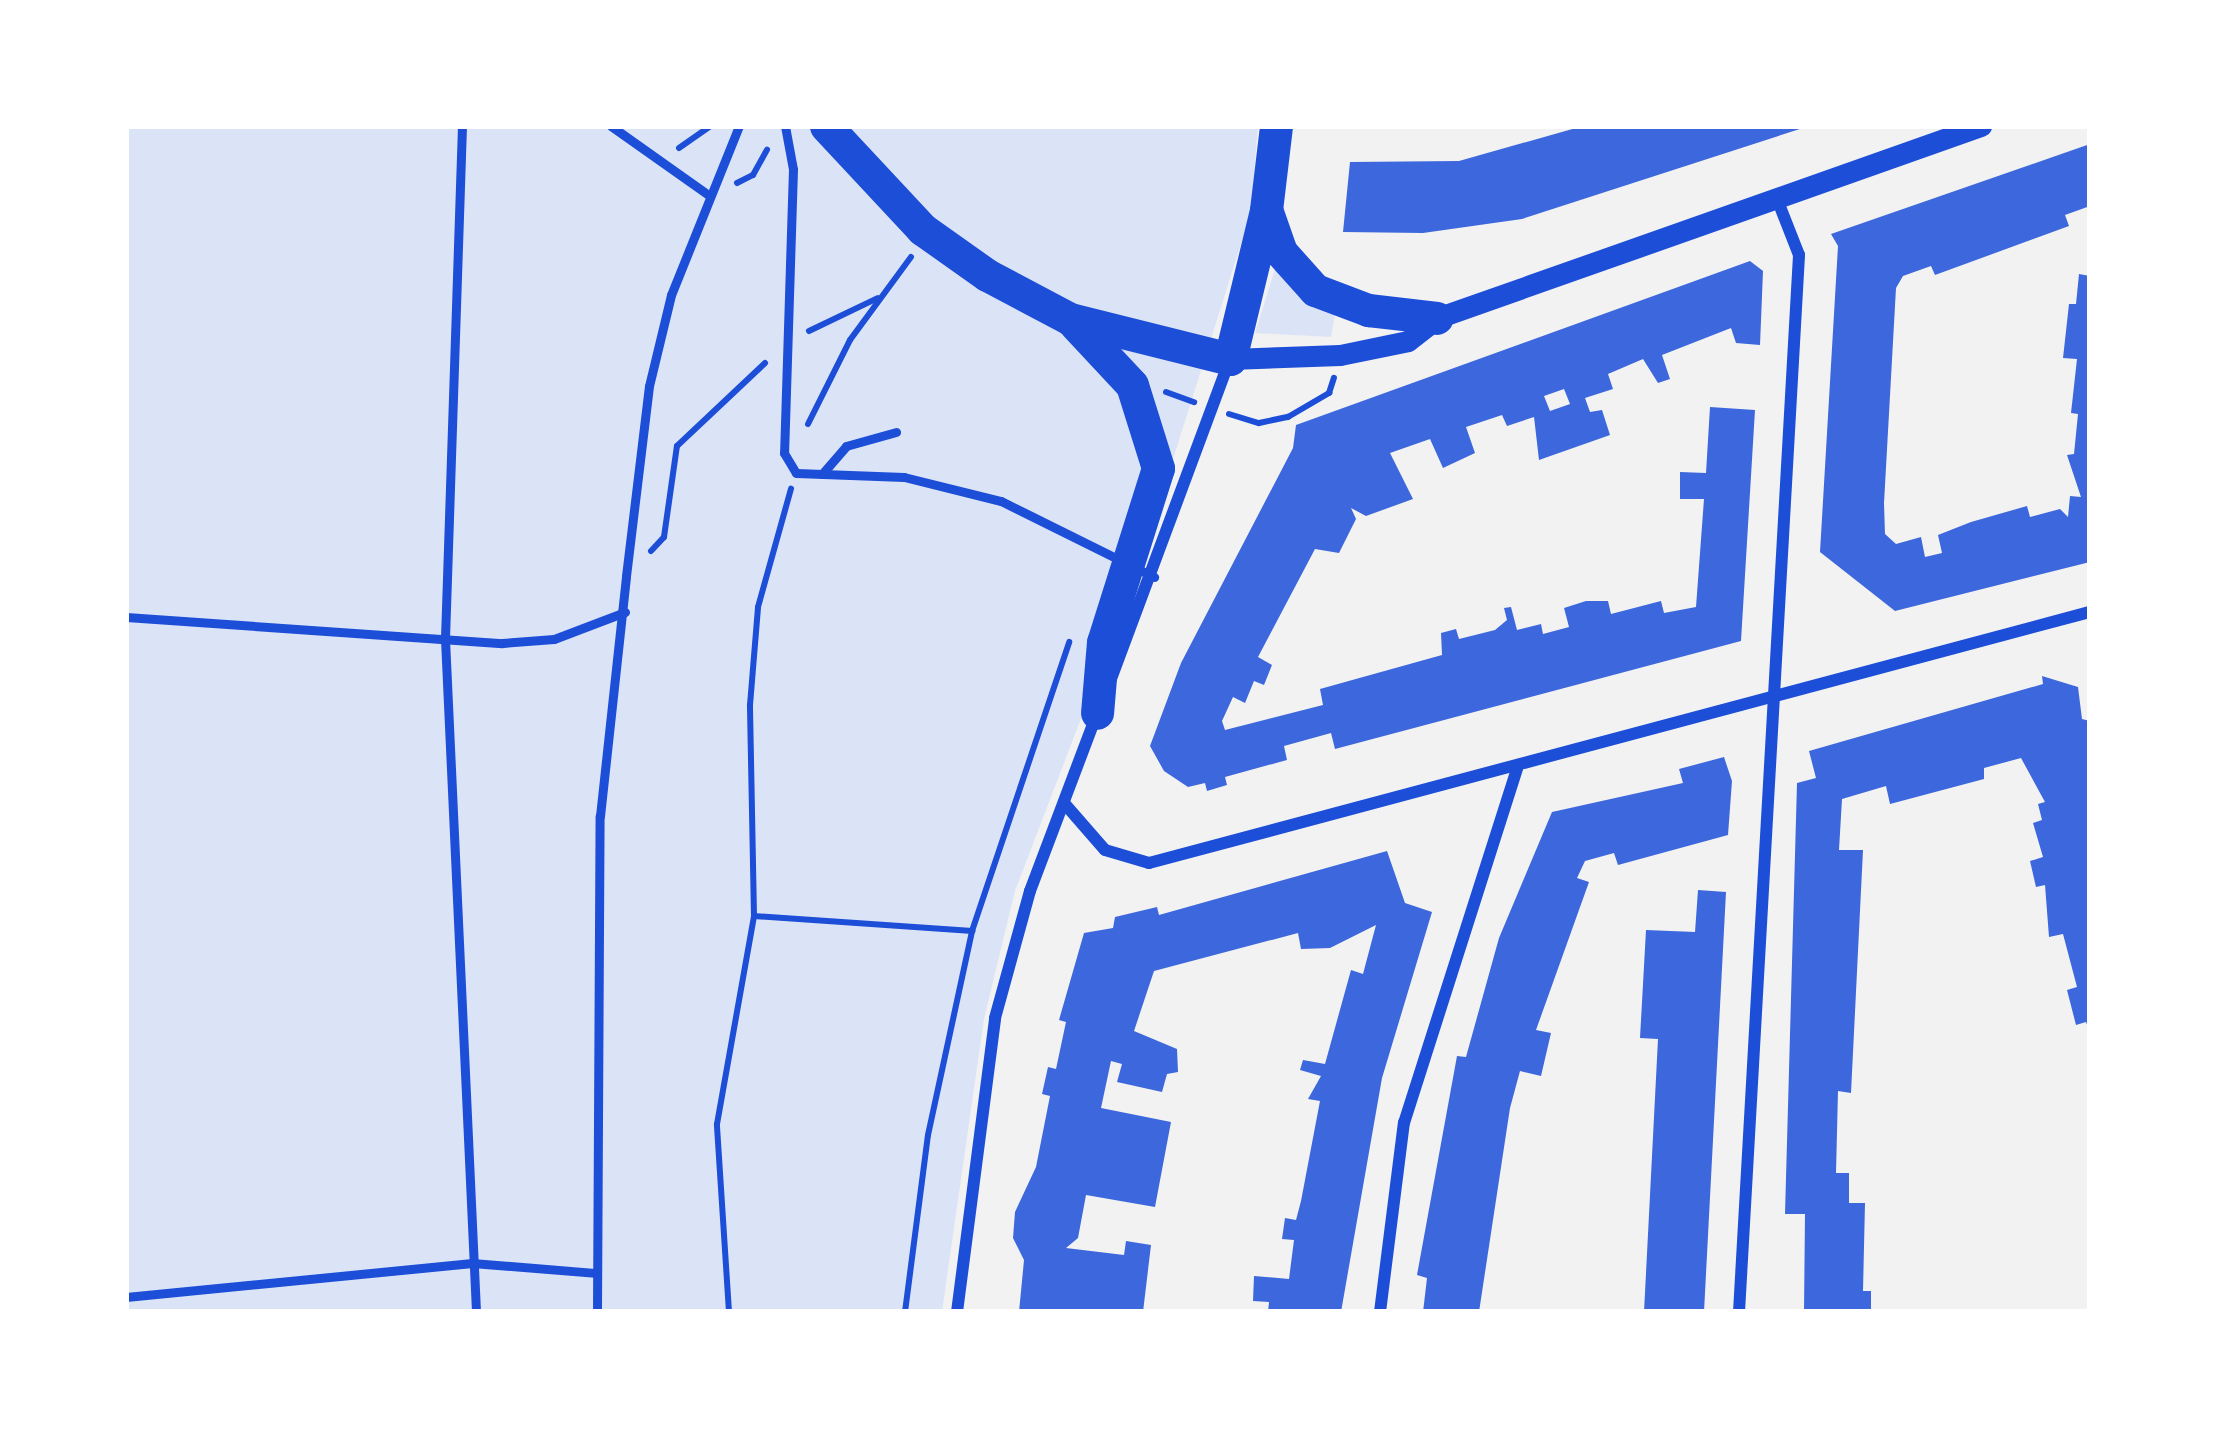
<!DOCTYPE html>
<style>
body{margin:0}
#map{position:relative;width:2216px;height:1438px;overflow:hidden;background:#f2f2f2;font-family:Arial,sans-serif}
div>[style]{position:absolute}
[style*='--x']{left:calc(var(--x)*1px);top:calc(var(--y)*1px);width:calc(var(--w)*1px);rotate:calc(var(--a)*1deg)}
.green>*{inset:0;background:#dbe4f7}
.building>*{inset:0;background:#3d67dc}
.path>*{height:6px;margin:-3px;padding:0 3px;transform-origin:3px;border-radius:3px;background:#1d4ed8}
.service>*{height:9px;margin:-4.5px;padding:0 4.5px;transform-origin:4.5px;border-radius:4.5px;background:#1d4ed8}
.minor>*{height:12px;margin:-6px;padding:0 6px;transform-origin:6px;border-radius:6px;background:#1d4ed8}
.tertiary>*{height:21px;margin:-10.5px;padding:0 10.5px;transform-origin:10.5px;border-radius:10.5px;background:#1d4ed8}
.trunk>*{height:33px;margin:-16.5px;padding:0 16.5px;transform-origin:16.5px;border-radius:16.5px;background:#1d4ed8}
span{translate:-50% -50%;white-space:nowrap;text-align:center;line-height:1.15;-webkit-text-stroke:12px #fff;paint-order:stroke}
.frame{position:absolute;inset:0;border:129px solid #fff;pointer-events:none}
</style>
<div id="map">
<div class="green">
<i style="clip-path:polygon(126px 126px,1258px 126px,1251px 212px,1139px 567px,1015px 891px,984px 1019px,942px 1312px,126px 1312px)"></i>
<i style="clip-path:polygon(1275px 269px,1335px 314px,1331px 337px,1255px 333px)"></i>
</div>
<div class="building">
<i style="clip-path:polygon(1583px 126px,1806px 127px,1522px 219px,1423px 233px,1343px 232px,1350px 162px,1459px 161px)"></i>
<i style="clip-path:polygon(2090px 144px,2090px 206px,2065px 215px,2069px 226px,1935px 275px,1931px 266px,1903px 276px,1896px 288px,1884px 503px,1885px 534px,1896px 544px,1921px 537px,1925px 557px,1942px 553px,1938px 535px,1971px 522px,2027px 506px,2030px 517px,2060px 509px,2068px 517px,2070px 496px,2081px 497px,2067px 455px,2074px 454px,2078px 414px,2071px 413px,2077px 359px,2063px 358px,2069px 304px,2076px 304px,2079px 274px,2090px 276px,2090px 562px,1895px 611px,1820px 552px,1838px 246px,1831px 234px)"></i>
<i style="clip-path:polygon(evenodd,1750px 261px,1763px 271px,1760px 345px,1736px 343px,1731px 328px,1662px 355px,1670px 379px,1658px 383px,1643px 359px,1608px 374px,1613px 389px,1585px 398px,1590px 412px,1602px 410px,1610px 435px,1539px 460px,1534px 417px,1507px 426px,1502px 415px,1466px 427px,1475px 453px,1443px 468px,1430px 439px,1390px 453px,1413px 499px,1366px 516px,1351px 508px,1356px 519px,1339px 553px,1315px 549px,1258px 657px,1272px 665px,1264px 685px,1254px 681px,1245px 703px,1233px 697px,1222px 721px,1225px 730px,1323px 705px,1320px 689px,1442px 655px,1441px 633px,1456px 629px,1459px 639px,1495px 630px,1507px 620px,1504px 608px,1511px 607px,1517px 630px,1541px 624px,1543px 634px,1569px 627px,1564px 608px,1586px 601px,1608px 601px,1611px 614px,1661px 601px,1664px 613px,1696px 607px,1704px 499px,1680px 499px,1680px 472px,1706px 473px,1710px 407px,1755px 410px,1741px 641px,1335px 749px,1331px 733px,1284px 746px,1287px 760px,1225px 777px,1227px 785px,1207px 791px,1205px 783px,1188px 787px,1164px 771px,1150px 746px,1181px 663px,1293px 448px,1296px 425px,1750px 261px,1564px 389px,1570px 404px,1550px 411px,1544px 396px,1564px 389px)"></i>
<i style="clip-path:polygon(2042px 676px,2078px 687px,2082px 719px,2090px 721px,2090px 1033px,2086px 1022px,2076px 1025px,2067px 990px,2077px 987px,2063px 934px,2049px 937px,2045px 885px,2036px 887px,2030px 861px,2043px 857px,2033px 823px,2042px 820px,2038px 804px,2045px 802px,2021px 758px,1984px 768px,1984px 779px,1890px 804px,1886px 786px,1842px 799px,1839px 850px,1863px 850px,1851px 1093px,1838px 1091px,1836px 1173px,1849px 1173px,1849px 1203px,1865px 1203px,1863px 1291px,1871px 1291px,1871px 1312px,1804px 1312px,1805px 1214px,1785px 1214px,1797px 783px,1816px 778px,1809px 751px,2043px 684px)"></i>
<i style="clip-path:polygon(1724px 757px,1732px 781px,1728px 835px,1618px 865px,1614px 853px,1585px 861px,1577px 878px,1589px 882px,1536px 1030px,1551px 1033px,1541px 1076px,1520px 1071px,1510px 1108px,1479px 1312px,1423px 1312px,1427px 1278px,1417px 1275px,1457px 1056px,1466px 1057px,1499px 938px,1552px 812px,1683px 783px,1679px 769px)"></i>
<i style="clip-path:polygon(1387px 851px,1405px 903px,1432px 912px,1382px 1078px,1341px 1312px,1268px 1312px,1269px 1302px,1253px 1301px,1254px 1276px,1289px 1279px,1294px 1240px,1282px 1239px,1285px 1218px,1296px 1220px,1301px 1201px,1320px 1101px,1308px 1099px,1321px 1076px,1300px 1070px,1303px 1060px,1325px 1064px,1351px 970px,1363px 974px,1376px 925px,1330px 948px,1301px 949px,1298px 933px,1154px 971px,1134px 1031px,1177px 1049px,1178px 1072px,1167px 1074px,1162px 1092px,1117px 1082px,1122px 1064px,1111px 1061px,1101px 1108px,1171px 1122px,1155px 1207px,1086px 1195px,1078px 1238px,1066px 1248px,1124px 1255px,1126px 1241px,1151px 1245px,1143px 1312px,1019px 1312px,1024px 1260px,1013px 1238px,1015px 1212px,1036px 1167px,1050px 1096px,1042px 1094px,1048px 1067px,1056px 1069px,1066px 1022px,1059px 1020px,1084px 933px,1113px 928px,1115px 917px,1157px 907px,1159px 915px)"></i>
<i style="clip-path:polygon(1698px 890px,1726px 892px,1704px 1312px,1644px 1312px,1658px 1039px,1640px 1038px,1646px 930px,1695px 932px)"></i>
</div>
<div class="path">
<i style="--x:679;--y:148;--w:38;--a:-35"></i>
<i style="--x:737;--y:183;--w:18;--a:-27"></i>
<i style="--x:753;--y:175;--w:29;--a:-61"></i>
<i style="--x:809;--y:331;--w:76;--a:-25.6"></i>
<i style="--x:1166;--y:392;--w:30;--a:20"></i>
<i style="--x:1229;--y:414;--w:31;--a:17"></i>
<i style="--x:1259;--y:423;--w:30;--a:-12"></i>
<i style="--x:1288;--y:417;--w:48;--a:-30.3"></i>
<i style="--x:1329;--y:393;--w:16;--a:-72"></i>
<i style="--x:808;--y:424;--w:94;--a:-63.4"></i>
<i style="--x:850;--y:340;--w:103;--a:-53.7"></i>
<i style="--x:651;--y:551;--w:19;--a:-47"></i>
<i style="--x:664;--y:537;--w:92;--a:-81.9"></i>
<i style="--x:677;--y:446;--w:121;--a:-43.3"></i>
<i style="--x:754;--y:916;--w:219;--a:3.9"></i>
<i style="--x:729;--y:1312;--w:188;--a:-93.7"></i>
<i style="--x:717;--y:1124;--w:211;--a:-79.9"></i>
<i style="--x:754;--y:916;--w:211;--a:-91.1"></i>
<i style="--x:750;--y:705;--w:98;--a:-85.3"></i>
<i style="--x:758;--y:607;--w:123;--a:-74.4"></i>
<i style="--x:905;--y:1312;--w:178;--a:-82.6"></i>
<i style="--x:928;--y:1135;--w:209;--a:-77.8"></i>
<i style="--x:972;--y:931;--w:305;--a:-71.4"></i>
</div>
<div class="service">
<i style="--x:462;--y:126;--w:513;--a:91.9"></i>
<i style="--x:445;--y:639;--w:674;--a:87.36"></i>
<i style="--x:611;--y:126;--w:121;--a:35.3"></i>
<i style="--x:785;--y:126;--w:44;--a:79.5"></i>
<i style="--x:793;--y:169;--w:284;--a:91.8"></i>
<i style="--x:784;--y:453;--w:23;--a:59"></i>
<i style="--x:796;--y:473;--w:108;--a:2.1"></i>
<i style="--x:904;--y:477;--w:100;--a:13.9"></i>
<i style="--x:1001;--y:501;--w:171;--a:26.4"></i>
<i style="--x:822;--y:474;--w:37;--a:-49"></i>
<i style="--x:846;--y:446;--w:52;--a:-15.6"></i>
<i style="--x:126;--y:617;--w:377;--a:4"></i>
<i style="--x:502;--y:643;--w:52;--a:-4.4"></i>
<i style="--x:554;--y:639;--w:76;--a:-20.8"></i>
<i style="--x:126;--y:1297;--w:348;--a:-5.6"></i>
<i style="--x:472;--y:1263;--w:123;--a:4.6"></i>
<i style="--x:597;--y:1312;--w:496;--a:-89.7"></i>
<i style="--x:600;--y:816;--w:241;--a:-83.8"></i>
<i style="--x:626;--y:576;--w:191;--a:-83.1"></i>
<i style="--x:649;--y:386;--w:94;--a:-76.4"></i>
<i style="--x:671;--y:295;--w:182;--a:-68.1"></i>
</div>
<div class="minor">
<i style="--x:1111;--y:679;--w:339;--a:-69.6"></i>
<i style="--x:1064;--y:803;--w:62;--a:48.9"></i>
<i style="--x:1105;--y:850;--w:46;--a:16.5"></i>
<i style="--x:1149;--y:863;--w:974;--a:-14.94"></i>
<i style="--x:957;--y:1312;--w:296;--a:-82.6"></i>
<i style="--x:995;--y:1018;--w:132;--a:-74.6"></i>
<i style="--x:1030;--y:891;--w:189;--a:-69.3"></i>
<i style="--x:1380;--y:1312;--w:191;--a:-82.8"></i>
<i style="--x:1404;--y:1123;--w:376;--a:-72.3"></i>
<i style="--x:1739;--y:1312;--w:1059;--a:-86.75"></i>
<i style="--x:1799;--y:255;--w:60;--a:-111.4"></i>
</div>
<div class="tertiary">
<i style="--x:1230;--y:359;--w:110;--a:-2.1"></i>
<i style="--x:1340;--y:355;--w:69;--a:-11.6"></i>
<i style="--x:1408;--y:341;--w:37;--a:-38"></i>
<i style="--x:1437;--y:318;--w:577;--a:-19.44"></i>
</div>
<div class="trunk">
<i style="--x:826;--y:126;--w:141;--a:47"></i>
<i style="--x:922;--y:229;--w:80;--a:35.3"></i>
<i style="--x:987;--y:275;--w:94;--a:27.9"></i>
<i style="--x:1070;--y:319;--w:165;--a:14"></i>
<i style="--x:1230;--y:359;--w:153;--a:-76.4"></i>
<i style="--x:1266;--y:210;--w:85;--a:-83.2"></i>
<i style="--x:1267;--y:212;--w:42;--a:70.7"></i>
<i style="--x:1281;--y:252;--w:51;--a:48.2"></i>
<i style="--x:1315;--y:290;--w:57;--a:20.7"></i>
<i style="--x:1368;--y:310;--w:69;--a:6.6"></i>
<i style="--x:1075;--y:324;--w:83;--a:46.9"></i>
<i style="--x:1132;--y:385;--w:87;--a:72.6"></i>
<i style="--x:1158;--y:468;--w:182;--a:107.5"></i>
<i style="--x:1103;--y:642;--w:71;--a:94.8"></i>
</div>
<div class="frame"></div>
</div>
